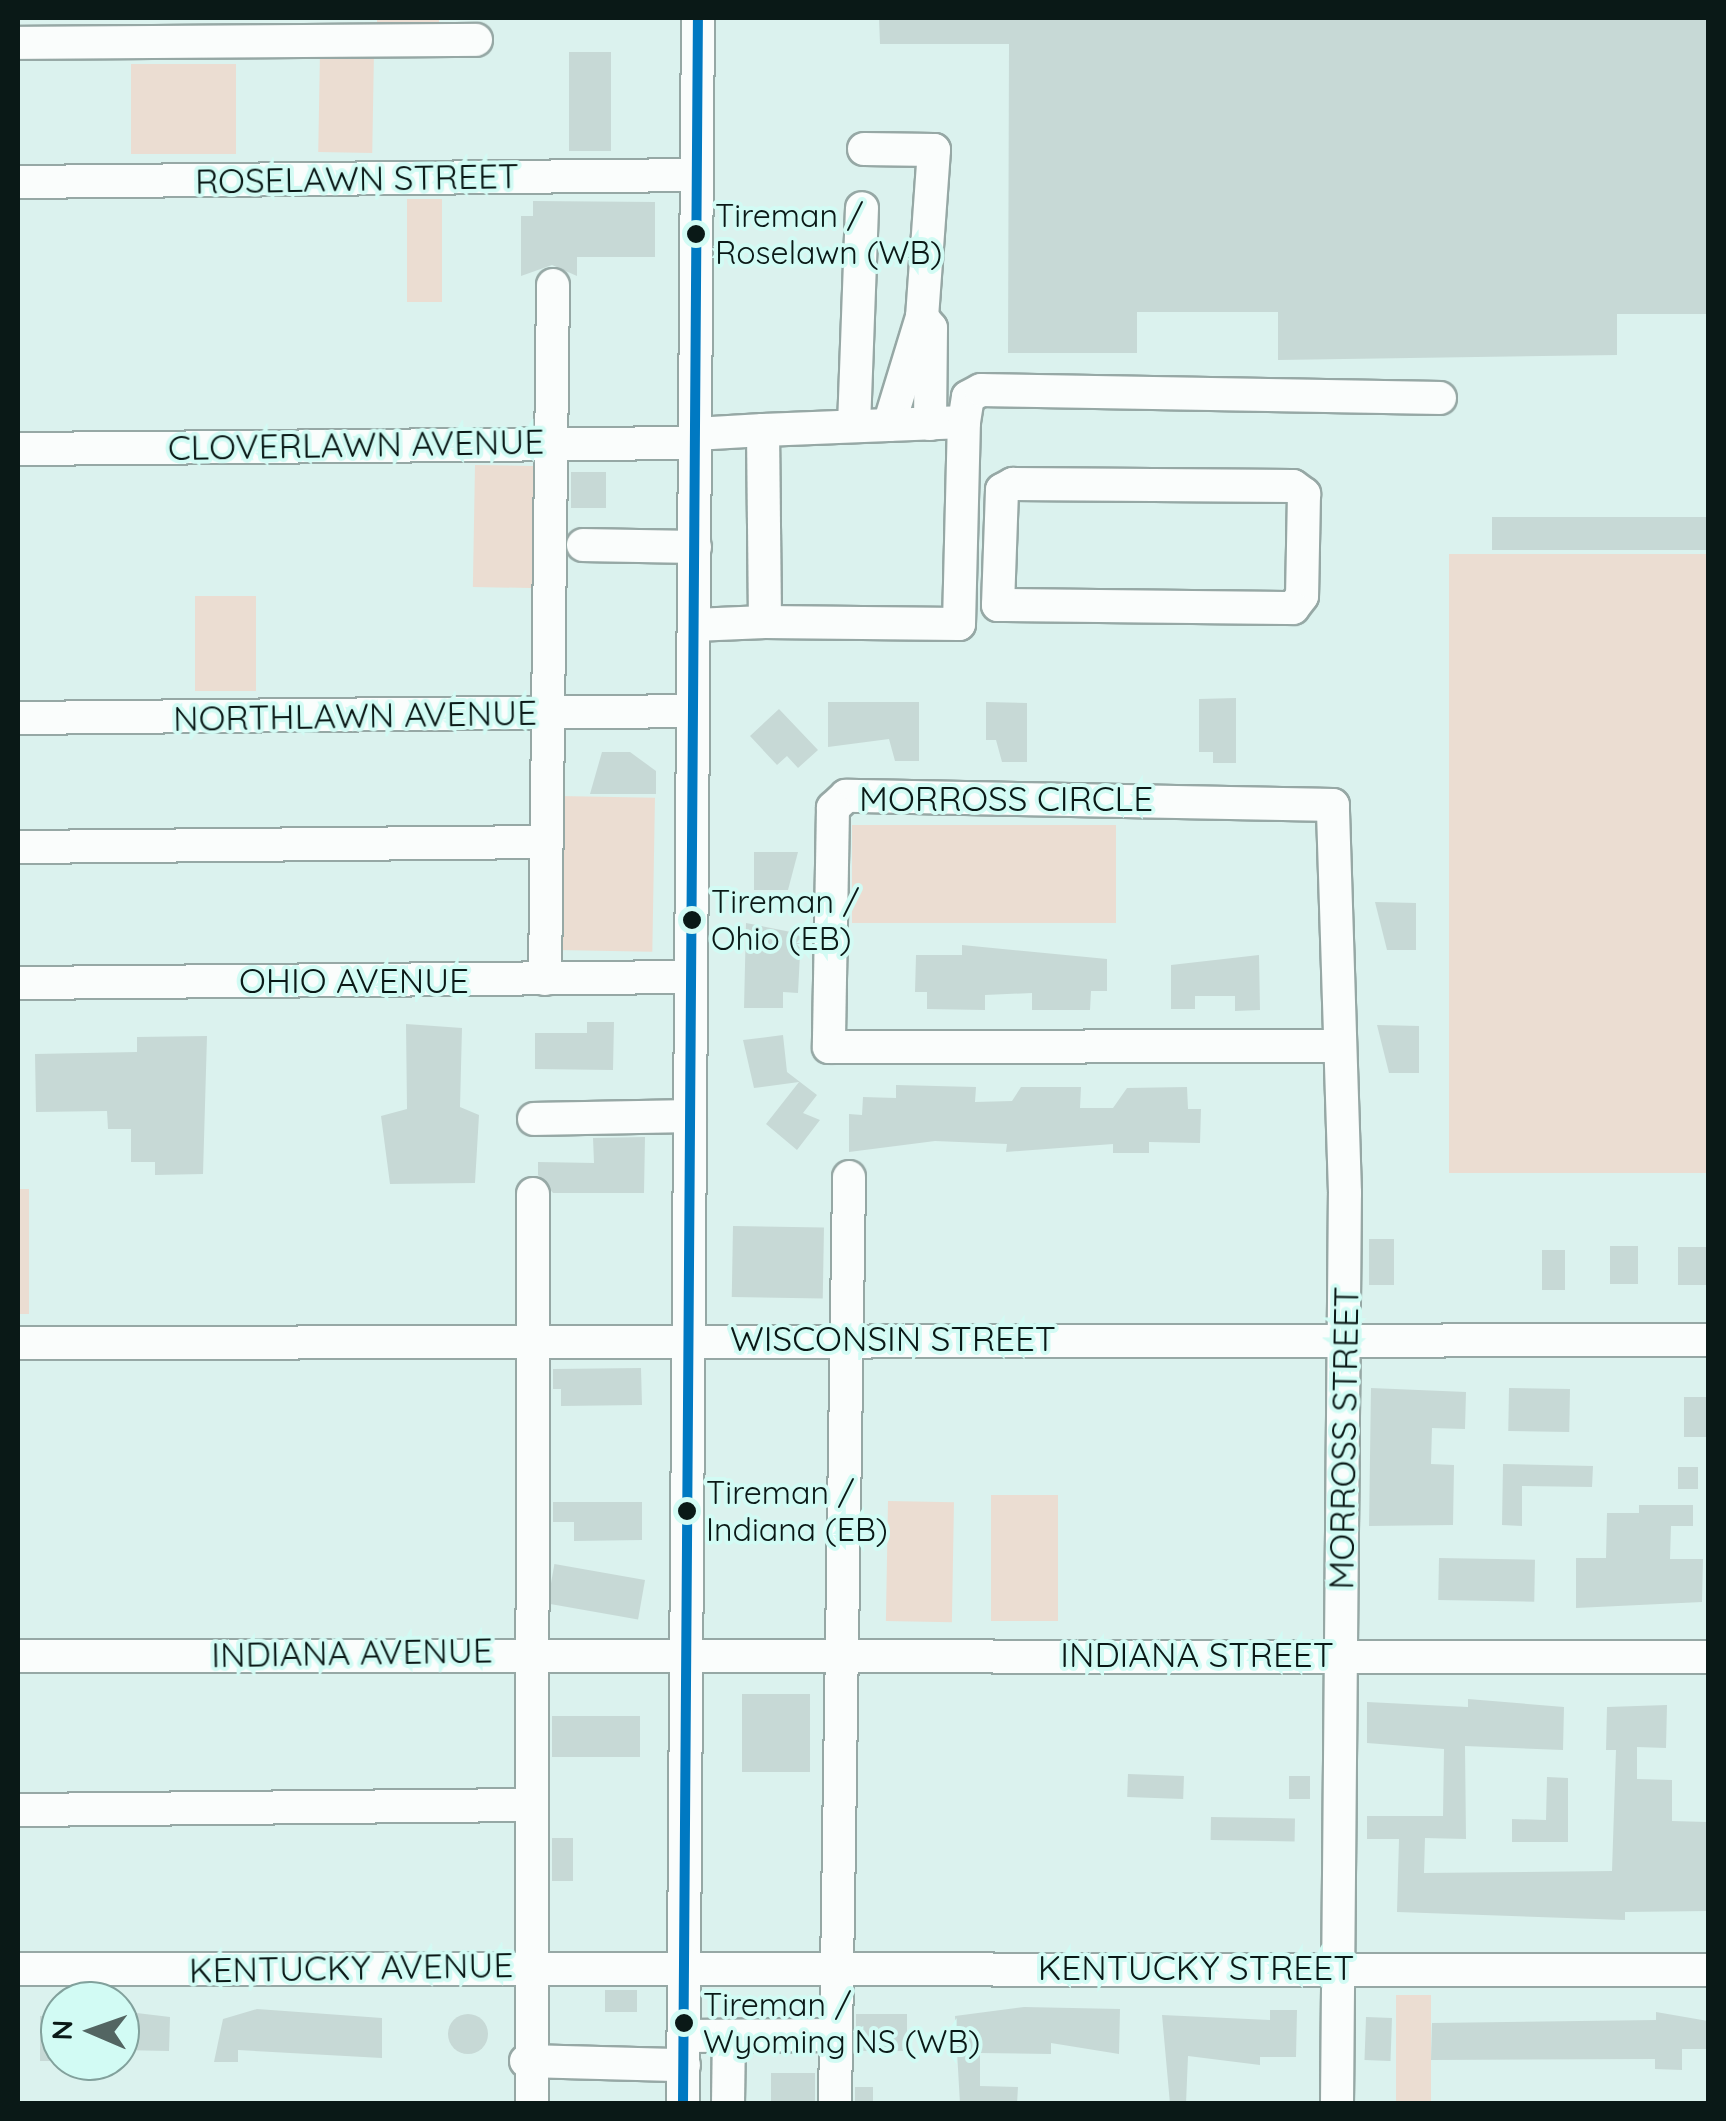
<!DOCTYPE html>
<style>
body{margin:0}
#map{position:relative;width:1726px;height:2121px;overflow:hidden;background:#dbf2ee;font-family:Quicksand,sans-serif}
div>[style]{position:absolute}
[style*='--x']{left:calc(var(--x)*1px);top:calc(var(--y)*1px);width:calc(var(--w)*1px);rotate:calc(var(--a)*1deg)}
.green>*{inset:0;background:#ebddd2;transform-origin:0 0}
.building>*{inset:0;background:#c7d9d6;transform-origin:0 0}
.round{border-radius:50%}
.roads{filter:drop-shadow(2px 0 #96a8a5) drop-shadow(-2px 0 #96a8a5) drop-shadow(0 2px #96a8a5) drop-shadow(0 -2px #96a8a5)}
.minor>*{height:32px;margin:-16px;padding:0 16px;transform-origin:16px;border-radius:16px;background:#fafdfc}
.bus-1>*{height:10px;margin:-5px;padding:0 5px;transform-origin:5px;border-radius:5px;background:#0079c2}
.dots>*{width:28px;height:28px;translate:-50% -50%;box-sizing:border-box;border:5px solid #d2fbf4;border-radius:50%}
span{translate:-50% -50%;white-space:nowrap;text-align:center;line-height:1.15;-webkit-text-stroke:8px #d2fbf4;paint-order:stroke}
.bus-label{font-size:32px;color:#0a1917}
.left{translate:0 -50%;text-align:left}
.street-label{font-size:35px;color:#0a1917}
.frame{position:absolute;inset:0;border:20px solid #0a1917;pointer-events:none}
.north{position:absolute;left:40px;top:1981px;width:100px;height:100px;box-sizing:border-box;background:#d2fbf4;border:2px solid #82a19c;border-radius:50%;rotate:272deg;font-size:28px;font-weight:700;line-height:40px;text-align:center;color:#0a1917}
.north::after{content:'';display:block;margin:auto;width:35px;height:45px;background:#536562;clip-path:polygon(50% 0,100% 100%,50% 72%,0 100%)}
</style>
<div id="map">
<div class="green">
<i style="left:377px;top:18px;width:62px;height:14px"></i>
<i style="left:320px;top:51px;width:54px;height:101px;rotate:1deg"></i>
<i style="left:236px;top:64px;width:90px;height:105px;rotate:90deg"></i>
<i style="left:407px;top:199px;width:35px;height:103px"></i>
<i style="left:475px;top:465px;width:68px;height:122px;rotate:1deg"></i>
<i style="left:1708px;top:554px;width:619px;height:259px;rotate:90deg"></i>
<i style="left:195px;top:596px;width:61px;height:95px"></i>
<i style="left:559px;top:796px;width:96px;height:154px;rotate:1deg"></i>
<i style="left:852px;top:825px;width:264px;height:98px"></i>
<i style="left:18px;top:1189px;width:11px;height:125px"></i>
<i style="left:991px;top:1495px;width:67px;height:126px"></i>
<i style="left:888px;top:1501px;width:66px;height:120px;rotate:1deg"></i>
<i style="left:1396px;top:1995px;width:35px;height:108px"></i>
</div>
<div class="building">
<i style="clip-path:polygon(879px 18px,1708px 18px,1708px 314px,1617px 314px,1617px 355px,1278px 360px,1278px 312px,1137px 312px,1137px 353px,1008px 353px,1009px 44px,880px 44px)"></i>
<i style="left:569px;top:52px;width:42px;height:99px"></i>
<i style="clip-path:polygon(533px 201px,655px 202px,655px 257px,577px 257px,577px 276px,552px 265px,521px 276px,521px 216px,533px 216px)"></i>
<i style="left:606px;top:472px;width:36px;height:35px;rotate:90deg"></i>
<i style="left:1492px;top:517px;width:216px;height:33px"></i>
<i style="clip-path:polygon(1236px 698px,1236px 763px,1213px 763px,1213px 752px,1199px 752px,1199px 699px)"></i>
<i style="clip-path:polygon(828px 702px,919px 702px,919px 761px,895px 761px,889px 739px,828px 747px)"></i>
<i style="clip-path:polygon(986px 702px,1027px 703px,1027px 762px,1002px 762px,996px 740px,986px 740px)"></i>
<i style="clip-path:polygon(779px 709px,818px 750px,798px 768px,787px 756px,777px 765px,750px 736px)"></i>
<i style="clip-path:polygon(602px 752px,630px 752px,656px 771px,656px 794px,590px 794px)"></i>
<i style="clip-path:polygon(754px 852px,798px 852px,788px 890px,754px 890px)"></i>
<i style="clip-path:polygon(1375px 902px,1416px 903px,1416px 950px,1387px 950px)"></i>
<i style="clip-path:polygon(746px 923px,801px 934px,798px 993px,783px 992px,783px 1008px,744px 1008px)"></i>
<i style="clip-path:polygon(962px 945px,1107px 959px,1107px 991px,1091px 991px,1090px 1010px,1032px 1010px,1032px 993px,985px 995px,985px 1010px,927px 1009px,927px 992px,915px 992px,916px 955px,962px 955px)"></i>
<i style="clip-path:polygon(1259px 955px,1260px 1010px,1235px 1011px,1235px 996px,1195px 996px,1195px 1009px,1171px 1009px,1171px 965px)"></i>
<i style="clip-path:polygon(587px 1022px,614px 1022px,613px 1070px,535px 1069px,535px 1033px,587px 1033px)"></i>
<i style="clip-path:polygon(406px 1024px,462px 1028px,460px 1107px,479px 1115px,475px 1183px,390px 1184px,381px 1116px,407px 1109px)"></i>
<i style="clip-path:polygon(1377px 1025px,1419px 1026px,1419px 1073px,1389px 1073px)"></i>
<i style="clip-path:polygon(783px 1035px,787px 1072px,817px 1095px,803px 1113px,820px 1120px,797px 1150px,766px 1124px,799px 1082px,754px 1088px,743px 1040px)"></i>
<i style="clip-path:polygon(207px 1036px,203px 1174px,155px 1175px,155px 1162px,131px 1162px,131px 1129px,108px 1129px,107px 1111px,36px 1112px,35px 1054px,137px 1052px,137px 1037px)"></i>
<i style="clip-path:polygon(896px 1085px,976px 1087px,975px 1102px,1012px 1101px,1021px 1087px,1081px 1087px,1080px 1108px,1113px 1108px,1127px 1088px,1187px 1087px,1188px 1109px,1201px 1109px,1200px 1143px,1149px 1142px,1149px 1153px,1113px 1153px,1113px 1144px,1006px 1152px,1007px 1144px,935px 1141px,849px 1152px,849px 1114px,862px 1115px,863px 1097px,896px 1098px)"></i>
<i style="clip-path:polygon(645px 1137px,644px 1193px,553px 1193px,538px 1175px,538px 1162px,594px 1163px,593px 1138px)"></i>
<i style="left:733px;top:1226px;width:91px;height:71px;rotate:1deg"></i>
<i style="left:1369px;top:1239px;width:25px;height:46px"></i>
<i style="left:1610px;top:1246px;width:28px;height:38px"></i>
<i style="left:1678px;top:1247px;width:28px;height:38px"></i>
<i style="left:1542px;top:1250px;width:23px;height:40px"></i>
<i style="clip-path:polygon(641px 1368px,642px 1405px,561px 1406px,561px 1389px,553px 1389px,553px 1369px)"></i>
<i style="clip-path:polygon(1371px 1388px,1466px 1392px,1465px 1429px,1432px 1428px,1431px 1464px,1454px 1465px,1453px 1525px,1369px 1526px)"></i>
<i style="left:1570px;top:1389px;width:43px;height:61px;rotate:91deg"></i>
<i style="left:1684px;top:1397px;width:23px;height:40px"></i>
<i style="clip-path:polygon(1503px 1464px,1593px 1466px,1592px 1487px,1522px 1486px,1522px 1526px,1502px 1525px)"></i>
<i style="left:1678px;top:1467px;width:20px;height:22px"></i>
<i style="clip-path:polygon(553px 1502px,642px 1502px,642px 1540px,574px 1541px,574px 1522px,553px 1522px)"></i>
<i style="clip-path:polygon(1639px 1505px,1693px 1505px,1693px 1526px,1671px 1526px,1670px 1559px,1703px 1559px,1702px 1602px,1576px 1608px,1576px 1558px,1606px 1558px,1607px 1513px,1639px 1513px)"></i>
<i style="left:1439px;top:1558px;width:96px;height:42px;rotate:1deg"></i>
<i style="left:645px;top:1580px;width:40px;height:92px;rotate:100deg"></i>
<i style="left:742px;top:1694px;width:68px;height:78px"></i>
<i style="clip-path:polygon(1468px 1699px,1564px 1707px,1563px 1750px,1465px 1746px,1466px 1839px,1425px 1838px,1424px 1873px,1612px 1871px,1616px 1750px,1606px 1750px,1607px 1707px,1667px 1705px,1666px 1748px,1637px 1747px,1637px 1779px,1672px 1780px,1672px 1821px,1707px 1822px,1708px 1911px,1625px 1912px,1625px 1920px,1397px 1912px,1399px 1839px,1367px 1839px,1367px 1816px,1443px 1816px,1444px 1749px,1367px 1743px,1367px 1702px,1468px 1707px)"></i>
<i style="left:640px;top:1716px;width:41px;height:88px;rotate:90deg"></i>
<i style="left:1128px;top:1774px;width:56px;height:23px;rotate:2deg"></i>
<i style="left:1289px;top:1776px;width:21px;height:23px"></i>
<i style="clip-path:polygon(1547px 1777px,1568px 1778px,1568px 1842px,1512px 1842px,1512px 1819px,1546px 1820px)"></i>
<i style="left:1211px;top:1817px;width:84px;height:23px;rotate:1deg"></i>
<i style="left:552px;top:1838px;width:21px;height:43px"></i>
<i style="left:605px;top:1990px;width:32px;height:22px"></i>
<i style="clip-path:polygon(1024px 2007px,1120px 2009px,1119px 2054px,1051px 2043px,1051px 2054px,980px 2053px,980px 2086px,1018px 2087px,1017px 2104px,960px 2104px,955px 2016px)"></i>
<i style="clip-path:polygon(257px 2009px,382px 2018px,382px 2058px,238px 2050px,238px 2062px,214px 2062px,223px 2019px)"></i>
<i style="clip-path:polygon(1270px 2010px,1297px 2010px,1296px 2057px,1260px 2057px,1260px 2065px,1188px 2056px,1186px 2104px,1170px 2104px,1162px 2015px,1270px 2020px)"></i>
<i style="clip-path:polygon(120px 2011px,170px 2017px,169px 2051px,120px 2050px)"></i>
<i style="clip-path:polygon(1656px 2012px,1708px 2021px,1708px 2049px,1682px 2049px,1682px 2070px,1655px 2069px,1655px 2059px,1431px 2060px,1432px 2023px,1656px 2020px)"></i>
<i style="left:856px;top:2014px;width:51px;height:37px"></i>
<i class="round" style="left:448px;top:2014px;width:40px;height:40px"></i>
<i style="left:40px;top:2016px;width:20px;height:45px"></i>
<i style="left:1366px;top:2017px;width:26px;height:43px;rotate:2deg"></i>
<i style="left:771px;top:2073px;width:44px;height:31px"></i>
<i style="left:855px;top:2087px;width:18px;height:17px"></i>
</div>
<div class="roads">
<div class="minor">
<i style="--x:18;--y:43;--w:458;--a:-0.4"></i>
<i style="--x:864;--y:149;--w:70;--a:0.8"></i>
<i style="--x:934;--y:150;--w:167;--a:94.1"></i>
<i style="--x:922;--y:317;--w:113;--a:107"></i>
<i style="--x:18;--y:182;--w:679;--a:-0.59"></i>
<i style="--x:922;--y:317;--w:14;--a:51"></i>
<i style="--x:931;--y:328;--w:96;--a:90.6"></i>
<i style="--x:854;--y:426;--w:218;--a:-87.9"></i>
<i style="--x:763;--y:430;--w:201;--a:-2.3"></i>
<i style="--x:695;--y:434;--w:68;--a:-3.4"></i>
<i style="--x:763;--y:430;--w:192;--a:89.4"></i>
<i style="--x:765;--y:622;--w:194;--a:0.6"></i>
<i style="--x:959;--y:624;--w:202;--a:-88.6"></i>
<i style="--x:964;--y:422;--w:25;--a:-81"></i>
<i style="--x:968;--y:397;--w:15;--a:-28"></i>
<i style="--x:981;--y:390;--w:459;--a:1"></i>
<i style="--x:18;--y:449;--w:677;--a:-0.51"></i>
<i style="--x:1013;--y:484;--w:280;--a:0.4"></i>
<i style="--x:1293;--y:486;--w:14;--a:36"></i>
<i style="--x:1304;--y:494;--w:102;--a:91.1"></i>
<i style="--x:1302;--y:596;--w:15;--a:127"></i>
<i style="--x:1293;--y:608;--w:295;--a:-179.4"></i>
<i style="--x:998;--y:605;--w:115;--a:-88"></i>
<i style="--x:1002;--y:490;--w:13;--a:-29"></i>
<i style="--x:583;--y:545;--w:112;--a:1"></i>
<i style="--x:694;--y:625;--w:71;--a:-2.4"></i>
<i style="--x:18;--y:718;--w:675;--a:-0.59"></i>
<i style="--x:18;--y:847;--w:528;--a:-0.54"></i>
<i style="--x:545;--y:979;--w:694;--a:-89.34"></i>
<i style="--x:18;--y:983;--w:673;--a:-0.51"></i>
<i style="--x:534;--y:1119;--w:156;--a:-1.1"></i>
<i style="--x:18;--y:1343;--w:1690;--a:-0.1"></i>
<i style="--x:18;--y:1656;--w:1690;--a:0.03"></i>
<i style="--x:18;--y:1810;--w:510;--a:-0.56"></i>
<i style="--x:18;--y:1969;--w:1690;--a:0.03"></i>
<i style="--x:684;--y:2036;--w:152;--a:-0.4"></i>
<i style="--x:526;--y:2061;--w:158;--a:1.5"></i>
<i style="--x:532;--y:2104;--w:910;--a:-89.94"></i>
<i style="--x:683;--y:2104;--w:2086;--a:-89.59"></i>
<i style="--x:728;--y:2104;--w:68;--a:-89.2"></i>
<i style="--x:835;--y:2104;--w:927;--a:-89.13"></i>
<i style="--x:1337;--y:2104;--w:911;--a:-89.5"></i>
<i style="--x:1345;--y:1193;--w:388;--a:-91.8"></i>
<i style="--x:1333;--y:805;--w:487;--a:-178.9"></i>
<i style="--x:846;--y:796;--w:18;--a:137"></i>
<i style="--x:833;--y:808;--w:239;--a:91"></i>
<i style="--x:829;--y:1047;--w:511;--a:-0.11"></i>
</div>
</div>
<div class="bus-1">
<i style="--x:683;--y:2104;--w:2086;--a:-89.59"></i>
</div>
<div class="dots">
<i style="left:696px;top:234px;background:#0a1917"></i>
<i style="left:692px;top:920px;background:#0a1917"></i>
<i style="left:687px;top:1511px;background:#0a1917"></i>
<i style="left:684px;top:2023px;background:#0a1917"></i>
</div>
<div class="bus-label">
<span class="left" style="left:715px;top:234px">Tireman /<br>Roselawn (WB)</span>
<span class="left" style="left:711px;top:920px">Tireman /<br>Ohio (EB)</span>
<span class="left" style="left:706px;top:1511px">Tireman /<br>Indiana (EB)</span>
<span class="left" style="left:703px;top:2023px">Tireman /<br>Wyoming NS (WB)</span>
</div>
<div class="street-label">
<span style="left:357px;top:178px;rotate:-1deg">ROSELAWN STREET</span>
<span style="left:356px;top:444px;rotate:-1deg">CLOVERLAWN AVENUE</span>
<span style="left:355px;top:715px;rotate:-1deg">NORTHLAWN AVENUE</span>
<span style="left:1006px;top:798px">MORROSS CIRCLE</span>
<span style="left:354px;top:980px">OHIO AVENUE</span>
<span style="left:893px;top:1338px">WISCONSIN STREET</span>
<span style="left:1343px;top:1438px;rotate:-89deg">MORROSS STREET</span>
<span style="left:352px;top:1652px;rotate:-1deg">INDIANA AVENUE</span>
<span style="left:1197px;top:1654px">INDIANA STREET</span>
<span style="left:351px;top:1967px;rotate:-1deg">KENTUCKY AVENUE</span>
<span style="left:1196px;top:1967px">KENTUCKY STREET</span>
</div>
<div class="frame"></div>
<div class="north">N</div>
</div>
